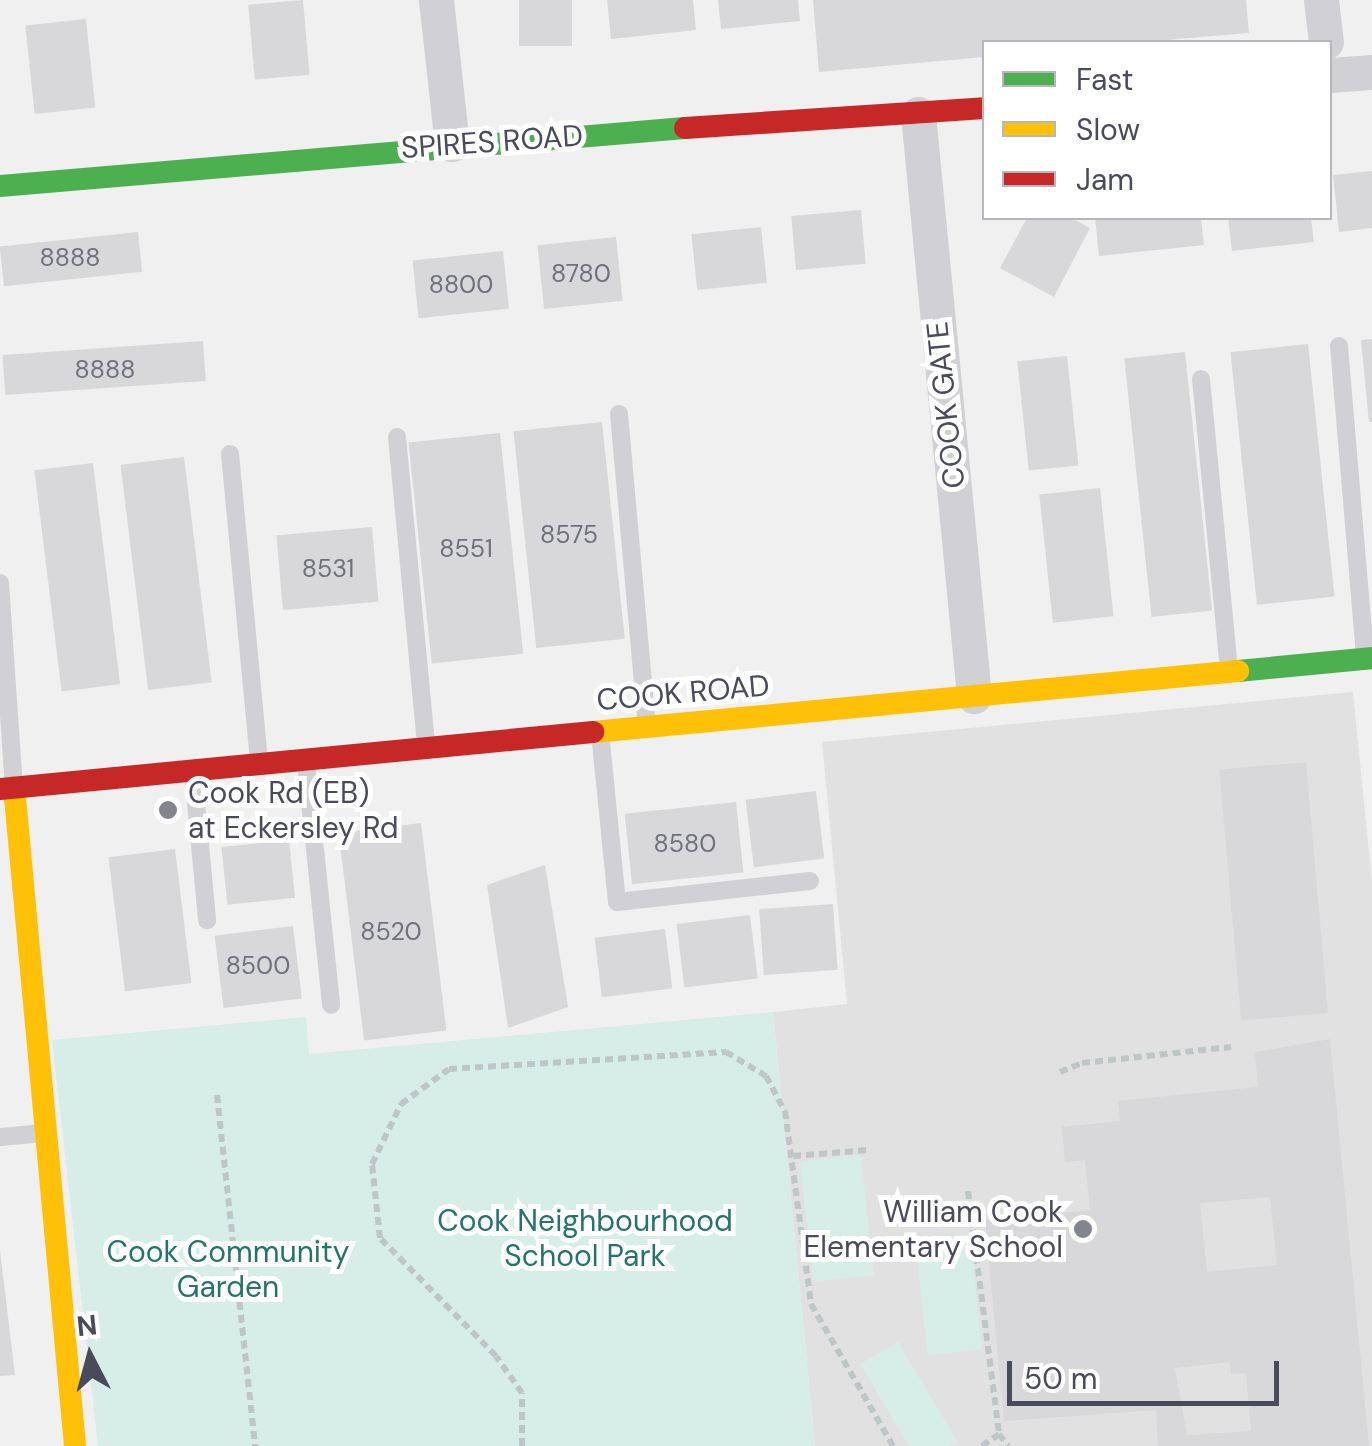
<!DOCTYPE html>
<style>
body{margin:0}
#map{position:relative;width:1372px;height:1446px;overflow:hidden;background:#f0f0f0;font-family:"DM Sans",sans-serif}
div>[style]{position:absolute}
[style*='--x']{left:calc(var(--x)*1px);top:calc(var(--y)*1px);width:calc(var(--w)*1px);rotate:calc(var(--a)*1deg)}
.education>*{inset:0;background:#e2e1e1}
.green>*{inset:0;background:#d7ede8;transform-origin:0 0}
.building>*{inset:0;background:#d8d8da;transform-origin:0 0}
.path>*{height:6px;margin-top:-3px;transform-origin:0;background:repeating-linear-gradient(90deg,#bec6c8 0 8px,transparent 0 13px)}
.lane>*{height:18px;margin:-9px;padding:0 9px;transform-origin:9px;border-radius:9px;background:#d1d1d5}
.street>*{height:35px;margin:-17.5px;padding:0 17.5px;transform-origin:17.5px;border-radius:17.5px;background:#d1d1d5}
.fast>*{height:22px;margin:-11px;padding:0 11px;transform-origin:11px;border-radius:11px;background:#4caf50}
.slow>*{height:22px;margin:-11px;padding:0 11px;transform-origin:11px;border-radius:11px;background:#ffc107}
.jam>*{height:22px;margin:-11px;padding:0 11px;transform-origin:11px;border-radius:11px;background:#c62828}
.dots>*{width:28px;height:28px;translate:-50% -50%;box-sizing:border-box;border:5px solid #fff;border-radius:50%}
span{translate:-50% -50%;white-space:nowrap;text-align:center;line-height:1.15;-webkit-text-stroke:10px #fff;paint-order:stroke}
.number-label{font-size:25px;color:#6e707b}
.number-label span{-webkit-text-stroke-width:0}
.street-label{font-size:30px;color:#494b5a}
.poi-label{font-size:30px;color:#494b5a}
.left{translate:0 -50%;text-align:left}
.right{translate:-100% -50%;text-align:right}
.park-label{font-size:30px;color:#22746d}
.legend{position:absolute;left:982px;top:40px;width:350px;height:180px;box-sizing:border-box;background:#fff;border:2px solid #b6b7bd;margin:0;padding:12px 18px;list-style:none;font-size:30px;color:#494b5a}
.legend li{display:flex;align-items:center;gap:20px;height:50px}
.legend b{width:50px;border:2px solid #b6b7bd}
.north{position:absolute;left:40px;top:1306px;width:100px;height:100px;-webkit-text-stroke:8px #fff;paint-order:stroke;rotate:354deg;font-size:28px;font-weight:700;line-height:40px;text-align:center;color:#494b5a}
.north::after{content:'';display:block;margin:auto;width:35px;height:45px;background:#494b5a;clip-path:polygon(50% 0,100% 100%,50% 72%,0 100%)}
.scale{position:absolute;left:1007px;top:1361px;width:272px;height:45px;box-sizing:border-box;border:5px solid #494b5a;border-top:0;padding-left:12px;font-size:30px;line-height:35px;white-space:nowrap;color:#494b5a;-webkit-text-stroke:8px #fff;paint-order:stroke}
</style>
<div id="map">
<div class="education">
<i style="clip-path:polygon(1353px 692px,1372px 883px,1372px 1446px,815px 1446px,773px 1012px,847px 1004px,822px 742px)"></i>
</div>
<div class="green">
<i style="clip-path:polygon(773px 1012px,815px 1446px,98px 1446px,52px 1040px,306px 1017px,309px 1054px)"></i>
<i style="left:861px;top:1155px;width:121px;height:61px;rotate:84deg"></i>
<i style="left:970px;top:1234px;width:116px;height:55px;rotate:84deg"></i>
<i style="clip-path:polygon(898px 1342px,958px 1442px,950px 1446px,909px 1446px,860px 1364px)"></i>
</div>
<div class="building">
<i style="left:303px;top:0;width:75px;height:55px;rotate:85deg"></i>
<i style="left:519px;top:0;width:53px;height:46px"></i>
<i style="clip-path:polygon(607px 0,693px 0,696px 30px,611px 39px)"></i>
<i style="clip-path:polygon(718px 0,798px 0,800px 21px,721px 29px)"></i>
<i style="clip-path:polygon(813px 0,1246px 0,1249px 33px,1142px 42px,984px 42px,984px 57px,819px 72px)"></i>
<i style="left:86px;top:19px;width:89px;height:61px;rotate:84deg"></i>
<i style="clip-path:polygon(1372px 171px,1372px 228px,1339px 232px,1333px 175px)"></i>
<i style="left:861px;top:210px;width:54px;height:70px;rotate:85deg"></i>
<i style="clip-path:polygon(1027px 218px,1071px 218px,1090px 228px,1054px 297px,1000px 268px)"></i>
<i style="clip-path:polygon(1095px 218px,1201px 218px,1204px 245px,1099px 256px)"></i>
<i style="clip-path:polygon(1228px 218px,1311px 218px,1314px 242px,1232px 251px)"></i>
<i style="left:761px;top:227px;width:56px;height:70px;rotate:84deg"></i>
<i style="left:138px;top:232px;width:40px;height:139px;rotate:84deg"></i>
<i style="left:616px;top:237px;width:64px;height:79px;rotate:84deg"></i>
<i style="left:503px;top:251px;width:58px;height:91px;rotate:84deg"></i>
<i style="clip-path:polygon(1372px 339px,1372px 422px,1369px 422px,1361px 340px)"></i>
<i style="left:203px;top:341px;width:40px;height:201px;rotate:86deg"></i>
<i style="left:1308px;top:344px;width:254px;height:78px;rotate:84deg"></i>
<i style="left:1185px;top:352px;width:260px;height:61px;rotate:84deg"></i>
<i style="left:1067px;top:356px;width:110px;height:50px;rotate:84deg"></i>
<i style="left:602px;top:422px;width:218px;height:89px;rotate:84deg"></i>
<i style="left:500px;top:433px;width:222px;height:92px;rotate:84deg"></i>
<i style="left:184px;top:457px;width:227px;height:64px;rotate:83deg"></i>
<i style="left:93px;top:463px;width:223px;height:59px;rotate:83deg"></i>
<i style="left:1100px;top:488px;width:129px;height:61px;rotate:84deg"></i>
<i style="left:372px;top:527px;width:75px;height:96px;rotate:85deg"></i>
<i style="left:1306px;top:762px;width:252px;height:87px;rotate:85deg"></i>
<i style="left:816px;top:791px;width:68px;height:71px;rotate:83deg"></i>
<i style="left:736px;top:802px;width:71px;height:112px;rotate:84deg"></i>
<i style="left:421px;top:823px;width:209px;height:83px;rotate:83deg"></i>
<i style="left:289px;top:840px;width:58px;height:68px;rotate:84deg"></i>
<i style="left:175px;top:849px;width:135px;height:67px;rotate:83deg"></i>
<i style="clip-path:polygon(545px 865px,568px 1007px,508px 1028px,487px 885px)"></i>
<i style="left:833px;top:904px;width:66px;height:74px;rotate:86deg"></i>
<i style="left:750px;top:915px;width:64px;height:74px;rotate:83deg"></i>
<i style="left:293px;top:926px;width:73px;height:79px;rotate:83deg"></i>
<i style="left:665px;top:929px;width:60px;height:71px;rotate:83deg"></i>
<i style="clip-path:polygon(evenodd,1330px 1039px,1369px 1446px,1158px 1446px,1156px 1410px,1004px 1421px,985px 1220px,1090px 1210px,1085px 1160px,1065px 1162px,1062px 1127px,1120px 1121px,1118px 1101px,1258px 1087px,1255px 1052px,1330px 1039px,1270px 1197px,1277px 1265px,1207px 1272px,1200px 1203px,1270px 1197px,1330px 1039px,1230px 1362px,1231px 1374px,1246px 1373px,1251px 1431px,1187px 1435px,1175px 1368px,1230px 1362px)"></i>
<i style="clip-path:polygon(0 1250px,15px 1375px,0 1376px)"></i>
</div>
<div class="path">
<i style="--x:1060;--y:1072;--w:24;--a:-22"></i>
<i style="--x:1082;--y:1063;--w:150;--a:-6.1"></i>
<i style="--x:217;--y:1095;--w:353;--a:83.8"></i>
<i style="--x:793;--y:1156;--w:76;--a:-4.5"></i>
<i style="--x:968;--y:1191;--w:245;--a:82.7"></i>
<i style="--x:522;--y:1446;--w:53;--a:-90"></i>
<i style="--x:522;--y:1393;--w:45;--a:-125.1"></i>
<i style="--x:496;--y:1356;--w:165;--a:-134.5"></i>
<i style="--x:380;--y:1238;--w:74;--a:-96.2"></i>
<i style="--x:372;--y:1164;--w:67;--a:-64.2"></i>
<i style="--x:401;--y:1104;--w:59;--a:-36.1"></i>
<i style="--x:449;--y:1069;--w:278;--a:-3.5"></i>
<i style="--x:726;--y:1052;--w:47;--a:31"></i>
<i style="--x:766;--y:1076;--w:40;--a:62"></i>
<i style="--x:785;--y:1111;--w:195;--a:82.3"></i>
<i style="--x:811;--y:1304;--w:164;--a:60"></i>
<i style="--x:982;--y:1446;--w:21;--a:-35"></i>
<i style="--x:999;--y:1434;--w:15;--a:53"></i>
</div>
<div class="lane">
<i style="--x:1339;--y:346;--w:309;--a:85.2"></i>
<i style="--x:1201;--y:379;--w:293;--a:84.5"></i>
<i style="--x:619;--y:414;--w:314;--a:84.9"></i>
<i style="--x:397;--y:437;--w:309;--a:84.6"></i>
<i style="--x:230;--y:454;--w:309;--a:84.6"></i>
<i style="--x:0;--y:583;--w:204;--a:86.1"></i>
<i style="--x:600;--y:732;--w:171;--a:84.3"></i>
<i style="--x:617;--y:902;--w:194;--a:-6.2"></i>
<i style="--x:306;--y:762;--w:244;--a:84.1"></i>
<i style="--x:193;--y:771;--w:150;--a:84.6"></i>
<i style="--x:0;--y:1137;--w:44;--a:-5.2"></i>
</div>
<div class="street">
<i style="--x:436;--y:0;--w:145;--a:83.7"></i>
<i style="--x:1321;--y:0;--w:42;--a:83.2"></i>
<i style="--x:1330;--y:75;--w:42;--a:-4.1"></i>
<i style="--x:918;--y:114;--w:585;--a:84.5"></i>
</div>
<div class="fast">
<i style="--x:0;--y:186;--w:687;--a:-4.84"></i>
<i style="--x:1238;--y:671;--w:135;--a:-5.5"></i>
</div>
<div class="slow">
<i style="--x:593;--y:732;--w:648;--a:-5.4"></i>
<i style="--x:14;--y:787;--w:662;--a:84.71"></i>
</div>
<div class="jam">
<i style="--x:685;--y:128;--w:300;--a:-3.8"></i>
<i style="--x:0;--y:789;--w:596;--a:-5.49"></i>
</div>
<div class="dots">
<i style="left:168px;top:810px;background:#83858e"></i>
<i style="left:1083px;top:1229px;background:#83858e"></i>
</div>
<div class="number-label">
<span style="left:70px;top:258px">8888</span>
<span style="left:581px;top:274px">8780</span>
<span style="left:461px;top:285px">8800</span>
<span style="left:105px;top:370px">8888</span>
<span style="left:569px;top:535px">8575</span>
<span style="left:466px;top:549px">8551</span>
<span style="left:328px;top:569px">8531</span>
<span style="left:685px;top:844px">8580</span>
<span style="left:391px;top:932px">8520</span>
<span style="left:258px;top:966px">8500</span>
</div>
<div class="street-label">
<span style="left:492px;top:142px;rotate:-4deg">SPIRES ROAD</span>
<span style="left:946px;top:405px;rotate:-96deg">COOK GATE</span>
<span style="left:683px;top:693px;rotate:-5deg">COOK ROAD</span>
</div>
<div class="poi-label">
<span class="left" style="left:188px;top:810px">Cook Rd (EB)<br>at Eckersley Rd</span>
<span class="right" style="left:1063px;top:1229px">William Cook<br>Elementary School</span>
</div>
<div class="park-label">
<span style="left:585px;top:1238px">Cook Neighbourhood<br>School Park</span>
<span style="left:228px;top:1269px">Cook Community<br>Garden</span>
</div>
<ul class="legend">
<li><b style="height:12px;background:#4caf50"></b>Fast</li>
<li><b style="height:12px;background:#ffc107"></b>Slow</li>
<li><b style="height:12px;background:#c62828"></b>Jam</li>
</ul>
<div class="north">N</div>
<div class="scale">50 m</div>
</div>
